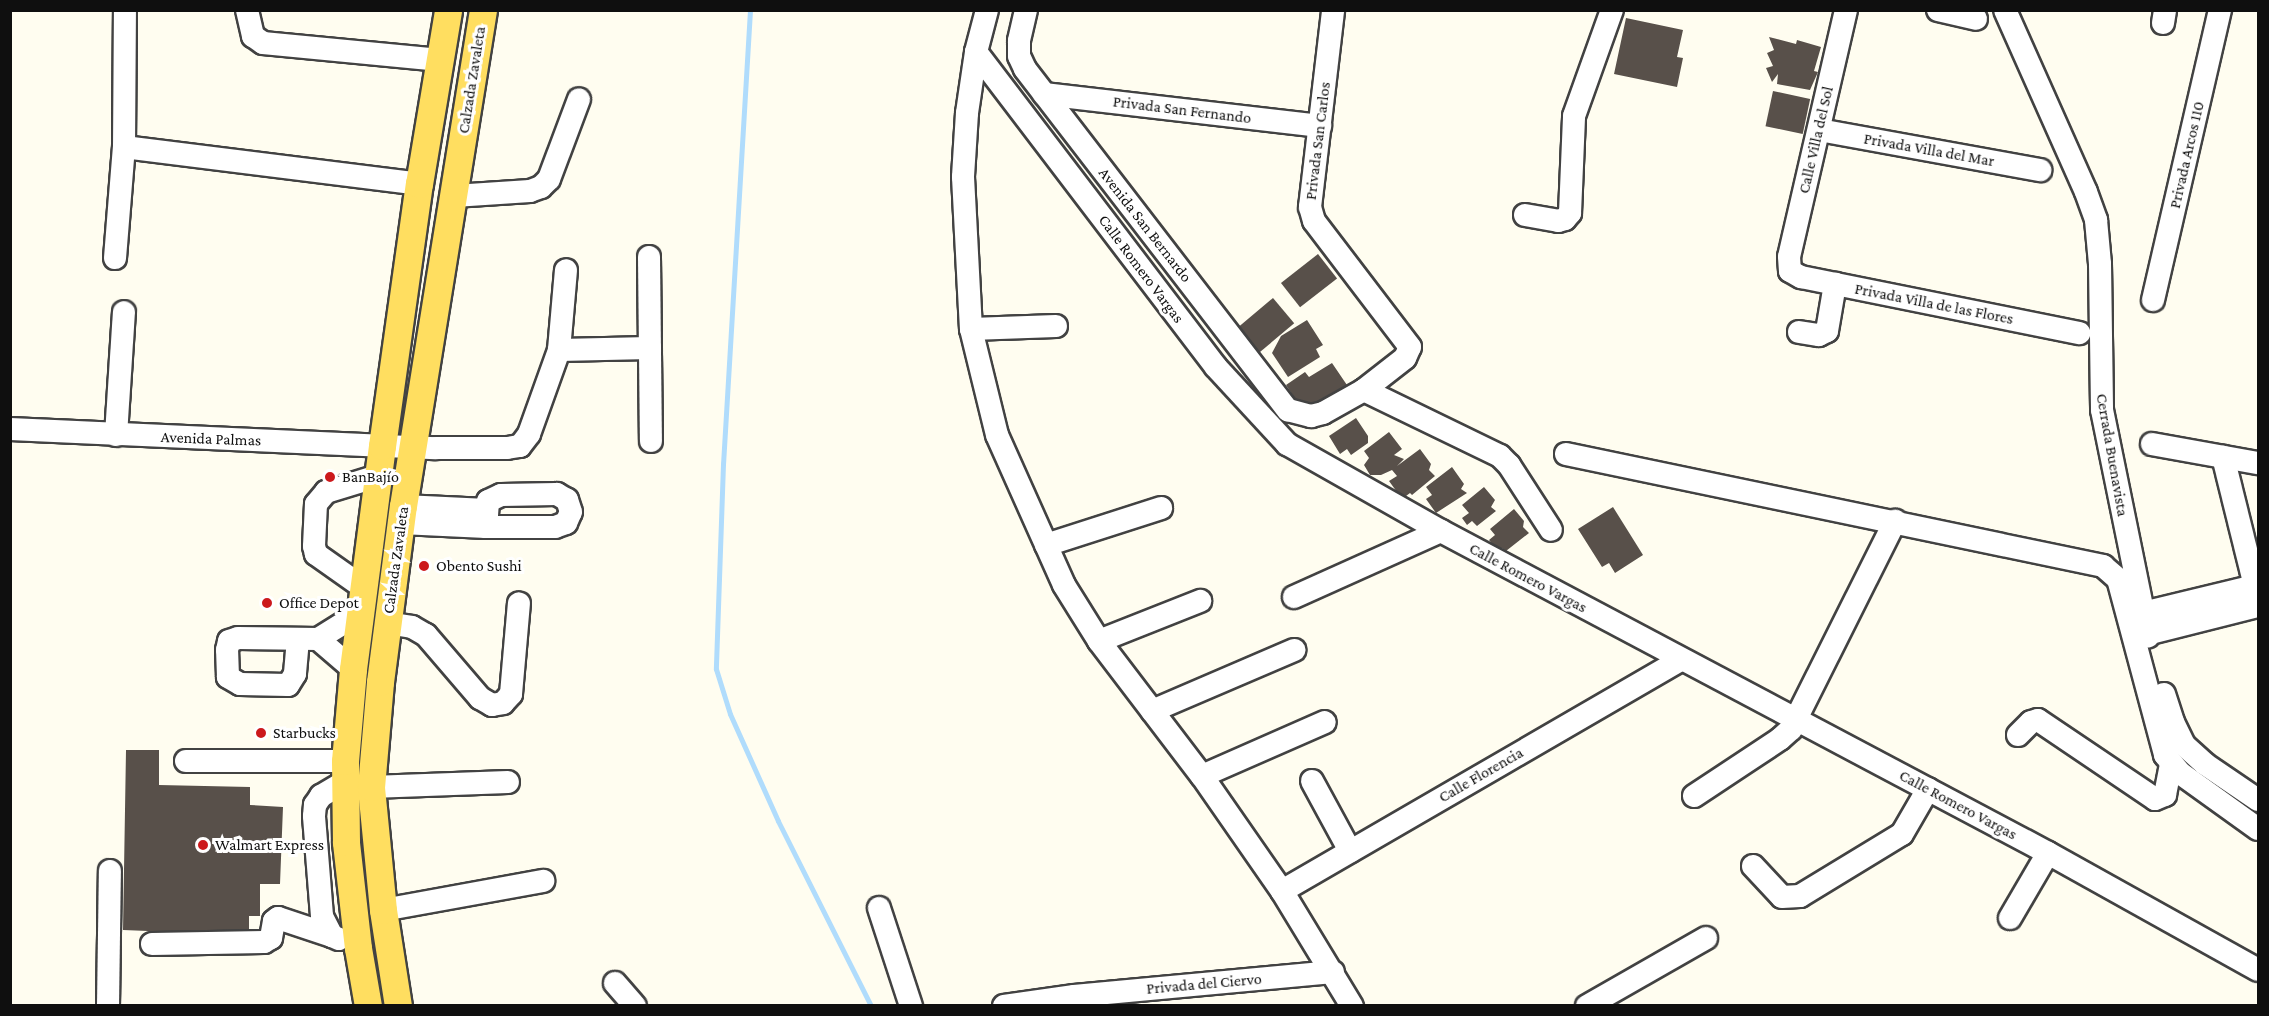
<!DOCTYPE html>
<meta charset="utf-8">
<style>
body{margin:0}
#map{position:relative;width:2269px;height:1016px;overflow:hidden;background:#fffdf0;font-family:"Crimson Pro",serif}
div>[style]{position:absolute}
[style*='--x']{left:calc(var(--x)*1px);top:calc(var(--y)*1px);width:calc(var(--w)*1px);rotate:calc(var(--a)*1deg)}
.stream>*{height:5px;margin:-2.5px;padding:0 2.5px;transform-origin:2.5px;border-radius:2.5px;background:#b0dcfc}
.building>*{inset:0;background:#58504a;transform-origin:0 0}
.roads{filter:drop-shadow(2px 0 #424242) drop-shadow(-2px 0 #424242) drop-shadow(0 2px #424242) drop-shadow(0 -2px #424242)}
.minor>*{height:22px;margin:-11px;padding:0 11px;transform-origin:11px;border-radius:11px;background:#fff}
.major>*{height:27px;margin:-13.5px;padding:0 13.5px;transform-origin:13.5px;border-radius:13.5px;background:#ffde60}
.dots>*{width:16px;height:16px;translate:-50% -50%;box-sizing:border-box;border:3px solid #fff;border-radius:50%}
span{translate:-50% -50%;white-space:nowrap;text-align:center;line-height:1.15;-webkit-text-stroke:6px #fff;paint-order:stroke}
.street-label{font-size:16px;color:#0f0f0f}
.poi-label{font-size:16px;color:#0f0f0f}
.left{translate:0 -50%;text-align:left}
.frame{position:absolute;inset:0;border:12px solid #0f0f0f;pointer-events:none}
</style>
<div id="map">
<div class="stream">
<i style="--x:750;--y:10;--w:455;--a:93.4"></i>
<i style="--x:723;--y:464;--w:205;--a:92"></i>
<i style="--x:716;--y:669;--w:47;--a:72.7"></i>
<i style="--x:730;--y:714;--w:117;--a:65.8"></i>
<i style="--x:778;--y:821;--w:207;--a:63.3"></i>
</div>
<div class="building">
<i style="clip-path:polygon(1626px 18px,1683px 30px,1677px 57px,1683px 58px,1677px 87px,1614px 74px)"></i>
<i style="clip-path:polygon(1769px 37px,1796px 44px,1797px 40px,1821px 47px,1814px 71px,1818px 72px,1810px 90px,1777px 84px,1778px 74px,1772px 82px,1766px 68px,1773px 66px,1767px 53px,1774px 50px)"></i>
<i style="left:1773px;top:91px;width:38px;height:36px;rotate:12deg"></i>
<i style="left:1318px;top:254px;width:31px;height:47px;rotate:52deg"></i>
<i style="left:1273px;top:298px;width:33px;height:47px;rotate:50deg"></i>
<i style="clip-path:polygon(1307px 320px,1323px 345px,1316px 349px,1320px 357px,1288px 377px,1272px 353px,1281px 336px)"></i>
<i style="clip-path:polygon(1332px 363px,1349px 388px,1303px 411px,1286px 385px,1305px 372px,1309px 377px)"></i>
<i style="clip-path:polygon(1356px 418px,1368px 436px,1368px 443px,1351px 455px,1347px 449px,1340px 454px,1329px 436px)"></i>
<i style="clip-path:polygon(1389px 432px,1402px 449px,1394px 455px,1404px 459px,1397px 466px,1420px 449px,1431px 464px,1429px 470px,1435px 476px,1412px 495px,1410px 493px,1402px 499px,1389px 481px,1397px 476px,1392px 470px,1381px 475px,1370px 475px,1364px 465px,1369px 458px,1364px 451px)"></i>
<i style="clip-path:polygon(1452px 467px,1464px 484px,1461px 489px,1467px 493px,1436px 513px,1426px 499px,1432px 495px,1426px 487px)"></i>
<i style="clip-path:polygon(1484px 487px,1495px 500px,1491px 507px,1496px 511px,1477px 526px,1472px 521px,1467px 525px,1462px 518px,1469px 513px,1462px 505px)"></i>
<i style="clip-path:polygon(1613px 507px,1643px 555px,1615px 573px,1609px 563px,1602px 567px,1578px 529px)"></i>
<i style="clip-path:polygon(1514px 509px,1524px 521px,1523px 527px,1529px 533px,1506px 551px,1502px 548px,1497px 550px,1489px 540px,1495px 535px,1490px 529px)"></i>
<i style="clip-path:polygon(126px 750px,159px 750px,159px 785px,250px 787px,250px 805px,283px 807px,280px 884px,260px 884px,260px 916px,249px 916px,249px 935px,123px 930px)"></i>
</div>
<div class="roads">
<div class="minor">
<i style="--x:247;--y:10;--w:27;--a:77"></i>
<i style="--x:253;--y:36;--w:12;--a:35"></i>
<i style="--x:263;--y:43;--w:178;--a:5.5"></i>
<i style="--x:987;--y:10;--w:43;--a:104.7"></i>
<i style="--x:976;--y:52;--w:62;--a:98.4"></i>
<i style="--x:967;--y:113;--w:64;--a:93.6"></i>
<i style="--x:963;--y:177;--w:152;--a:87"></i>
<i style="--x:971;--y:329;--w:109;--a:76.2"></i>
<i style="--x:997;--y:435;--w:164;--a:65.9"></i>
<i style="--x:1064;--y:585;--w:66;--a:58"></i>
<i style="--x:1099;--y:641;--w:170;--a:52.7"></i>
<i style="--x:1202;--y:776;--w:140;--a:55.2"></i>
<i style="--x:1282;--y:891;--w:135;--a:58.7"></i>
<i style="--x:1026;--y:10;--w:32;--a:103"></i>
<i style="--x:1019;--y:41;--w:15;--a:90"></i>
<i style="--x:1019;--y:56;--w:14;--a:65"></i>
<i style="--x:1025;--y:69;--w:431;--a:52.4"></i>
<i style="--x:1288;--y:410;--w:24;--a:15"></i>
<i style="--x:1311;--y:416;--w:12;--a:-14"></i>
<i style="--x:1323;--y:413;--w:47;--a:-29.3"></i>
<i style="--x:1364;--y:390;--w:52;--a:-38"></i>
<i style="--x:1405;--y:358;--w:12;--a:-66"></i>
<i style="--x:1410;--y:347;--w:158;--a:-127.3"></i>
<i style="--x:1314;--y:221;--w:15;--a:-106"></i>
<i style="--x:1310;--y:207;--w:198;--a:-83.3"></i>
<i style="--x:1846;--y:10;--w:253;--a:103"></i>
<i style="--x:1789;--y:257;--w:14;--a:86"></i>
<i style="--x:1790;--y:271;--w:13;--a:29"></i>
<i style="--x:1801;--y:277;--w:284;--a:11.4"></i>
<i style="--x:1938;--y:10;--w:39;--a:13"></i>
<i style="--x:2005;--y:10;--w:199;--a:66"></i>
<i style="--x:2086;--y:192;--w:30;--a:70"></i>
<i style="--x:2096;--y:220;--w:44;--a:84.8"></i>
<i style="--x:2100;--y:264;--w:146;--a:89.2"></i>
<i style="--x:2102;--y:410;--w:231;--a:78.5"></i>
<i style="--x:2163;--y:23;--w:13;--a:-81"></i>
<i style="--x:976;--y:52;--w:396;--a:52.7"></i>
<i style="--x:1216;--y:367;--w:105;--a:47.3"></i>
<i style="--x:1287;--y:444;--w:177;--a:29.5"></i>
<i style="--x:1441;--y:531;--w:687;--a:27.94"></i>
<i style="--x:2048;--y:853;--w:240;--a:29.1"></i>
<i style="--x:1044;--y:94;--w:278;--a:6.6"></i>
<i style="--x:1819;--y:130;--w:225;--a:10.3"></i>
<i style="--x:124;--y:147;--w:297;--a:7.1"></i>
<i style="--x:454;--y:196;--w:76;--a:-3.8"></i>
<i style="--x:530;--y:191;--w:12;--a:-20"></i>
<i style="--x:541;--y:187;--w:11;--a:-45"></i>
<i style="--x:549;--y:179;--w:85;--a:-69.4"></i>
<i style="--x:1525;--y:215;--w:34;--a:10"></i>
<i style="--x:1558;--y:221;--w:7;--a:-16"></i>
<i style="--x:1565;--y:219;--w:8;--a:-50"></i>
<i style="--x:1570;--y:213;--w:97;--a:-87.6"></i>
<i style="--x:1574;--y:116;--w:113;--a:-70.3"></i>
<i style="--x:649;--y:257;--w:184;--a:89.4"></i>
<i style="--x:115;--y:258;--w:111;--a:-85.4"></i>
<i style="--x:124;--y:147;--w:137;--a:-89.6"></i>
<i style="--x:2153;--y:300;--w:298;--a:-77"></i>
<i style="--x:971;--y:329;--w:85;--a:-2"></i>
<i style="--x:1799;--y:332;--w:20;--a:9"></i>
<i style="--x:1819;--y:335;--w:9;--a:-27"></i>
<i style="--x:1827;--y:331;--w:48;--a:-80.3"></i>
<i style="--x:559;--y:350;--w:91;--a:-1.3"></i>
<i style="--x:1364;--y:390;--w:151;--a:25.9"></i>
<i style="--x:1500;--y:456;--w:13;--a:45"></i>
<i style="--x:1509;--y:465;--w:77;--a:57.1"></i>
<i style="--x:10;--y:429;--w:426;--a:2.6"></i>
<i style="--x:436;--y:448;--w:71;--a:0"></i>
<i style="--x:507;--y:448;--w:13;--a:-9"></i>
<i style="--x:520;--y:446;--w:15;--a:-53"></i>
<i style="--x:529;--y:434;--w:89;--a:-70.3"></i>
<i style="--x:559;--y:350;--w:80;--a:-85"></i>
<i style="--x:116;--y:435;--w:123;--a:-86.3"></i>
<i style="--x:2152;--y:444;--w:108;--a:10.2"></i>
<i style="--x:1566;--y:454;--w:549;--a:11.78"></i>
<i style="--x:2103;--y:566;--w:20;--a:41"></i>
<i style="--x:2118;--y:579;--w:182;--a:75"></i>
<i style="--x:2165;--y:755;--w:23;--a:50"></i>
<i style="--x:2180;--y:773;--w:96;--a:35.7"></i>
<i style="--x:403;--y:506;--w:84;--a:2.7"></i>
<i style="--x:401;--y:523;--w:85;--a:2.7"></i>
<i style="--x:486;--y:527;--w:69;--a:0"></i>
<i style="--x:555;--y:527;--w:12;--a:-20"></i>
<i style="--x:566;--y:523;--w:12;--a:-66"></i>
<i style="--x:571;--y:512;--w:13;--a:-108"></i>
<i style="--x:567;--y:500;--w:12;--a:-149"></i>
<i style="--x:557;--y:494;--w:56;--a:179"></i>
<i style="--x:501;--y:495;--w:14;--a:155"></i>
<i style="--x:488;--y:501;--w:26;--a:94"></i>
<i style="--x:1046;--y:545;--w:121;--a:-17.8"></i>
<i style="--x:364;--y:588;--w:59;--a:-144.7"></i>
<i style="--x:316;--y:554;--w:8;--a:-104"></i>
<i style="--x:314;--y:546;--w:42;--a:-87.3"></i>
<i style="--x:316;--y:504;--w:16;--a:-50"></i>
<i style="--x:326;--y:492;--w:54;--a:-17.1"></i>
<i style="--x:1294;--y:597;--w:161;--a:-24.2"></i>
<i style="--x:2143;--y:613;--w:115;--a:-13.6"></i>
<i style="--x:2255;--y:586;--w:133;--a:-103.9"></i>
<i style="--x:387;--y:623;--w:25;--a:9"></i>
<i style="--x:412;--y:627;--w:16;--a:30"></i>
<i style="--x:426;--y:635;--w:83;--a:49.4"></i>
<i style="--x:480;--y:698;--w:14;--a:30"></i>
<i style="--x:492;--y:705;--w:11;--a:-10"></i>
<i style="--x:503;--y:703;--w:12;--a:-48"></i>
<i style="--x:511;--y:694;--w:91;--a:-85"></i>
<i style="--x:2147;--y:634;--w:114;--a:-14.2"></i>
<i style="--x:298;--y:639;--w:35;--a:95"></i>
<i style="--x:295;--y:674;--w:13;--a:122"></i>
<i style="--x:288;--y:685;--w:48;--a:-178.8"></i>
<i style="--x:240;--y:684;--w:14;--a:-150"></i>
<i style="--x:228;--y:677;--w:27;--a:-92"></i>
<i style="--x:227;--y:650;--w:9;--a:-77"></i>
<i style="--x:229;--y:641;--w:9;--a:-18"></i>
<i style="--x:238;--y:638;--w:80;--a:0.7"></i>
<i style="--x:318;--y:639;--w:49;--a:-31.8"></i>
<i style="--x:318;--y:639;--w:46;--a:40.6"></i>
<i style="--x:1099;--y:641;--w:109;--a:-21.6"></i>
<i style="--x:2164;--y:694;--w:29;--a:72"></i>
<i style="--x:2173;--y:722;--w:25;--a:64"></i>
<i style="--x:2184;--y:745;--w:28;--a:42"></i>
<i style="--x:2205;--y:764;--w:64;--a:34.2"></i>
<i style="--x:1152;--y:711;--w:155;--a:-23.2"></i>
<i style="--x:2018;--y:735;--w:18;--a:-45"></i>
<i style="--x:2031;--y:722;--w:7;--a:-16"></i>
<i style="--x:2038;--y:720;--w:141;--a:34"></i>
<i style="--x:2155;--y:799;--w:11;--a:-22"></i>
<i style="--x:2165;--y:795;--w:31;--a:-79"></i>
<i style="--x:186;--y:761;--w:159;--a:0"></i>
<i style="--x:1202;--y:776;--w:134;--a:-23.7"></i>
<i style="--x:1312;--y:781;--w:80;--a:61.5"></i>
<i style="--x:371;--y:787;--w:137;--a:-2.1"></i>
<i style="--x:1694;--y:796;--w:103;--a:-33.5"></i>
<i style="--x:1780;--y:739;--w:15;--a:-42"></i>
<i style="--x:1791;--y:729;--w:233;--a:-63.4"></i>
<i style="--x:1753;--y:866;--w:42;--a:46.9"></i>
<i style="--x:1782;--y:897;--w:18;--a:-3"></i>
<i style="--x:1800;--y:896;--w:119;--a:-31.3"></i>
<i style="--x:1902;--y:834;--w:52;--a:-60"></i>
<i style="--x:1282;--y:891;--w:461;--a:-30.1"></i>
<i style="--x:879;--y:908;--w:103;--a:71.9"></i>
<i style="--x:383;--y:910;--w:163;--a:-10.3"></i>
<i style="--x:2010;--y:918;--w:75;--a:-59.7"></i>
<i style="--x:339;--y:939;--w:8;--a:-157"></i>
<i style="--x:332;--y:936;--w:22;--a:-117"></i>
<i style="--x:322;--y:916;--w:100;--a:-94.6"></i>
<i style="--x:314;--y:816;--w:11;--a:-85"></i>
<i style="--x:315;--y:805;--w:11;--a:-56"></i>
<i style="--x:321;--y:796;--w:27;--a:-31"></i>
<i style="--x:152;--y:944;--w:112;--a:-1"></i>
<i style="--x:264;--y:942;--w:8;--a:-30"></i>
<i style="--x:271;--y:938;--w:17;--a:-80"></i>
<i style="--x:274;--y:921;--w:5;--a:-37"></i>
<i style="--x:278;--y:918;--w:57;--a:18.4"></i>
<i style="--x:615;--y:983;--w:30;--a:49"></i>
<i style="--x:108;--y:1006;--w:135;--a:-89.2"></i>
<i style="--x:1004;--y:1006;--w:71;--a:-8.1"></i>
<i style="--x:1074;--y:996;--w:260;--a:-5.3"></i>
<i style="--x:1587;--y:1006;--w:137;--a:-29.7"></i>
</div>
<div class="major">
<i style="--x:368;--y:1006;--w:59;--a:-99.8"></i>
<i style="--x:358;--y:948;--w:107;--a:-96.5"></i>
<i style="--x:346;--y:842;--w:81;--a:-90.7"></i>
<i style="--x:345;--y:761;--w:92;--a:-85"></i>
<i style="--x:353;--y:669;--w:225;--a:-82.6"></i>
<i style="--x:382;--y:446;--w:265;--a:-82"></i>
<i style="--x:419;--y:184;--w:176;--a:-80.5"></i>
<i style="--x:398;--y:1006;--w:97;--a:-98.9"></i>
<i style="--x:383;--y:910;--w:124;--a:-95.6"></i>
<i style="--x:371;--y:787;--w:105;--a:-85.1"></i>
<i style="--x:380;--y:682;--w:177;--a:-82.6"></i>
<i style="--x:403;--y:506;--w:502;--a:-80.84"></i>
</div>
</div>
<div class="dots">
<i style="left:330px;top:477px;background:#cc191c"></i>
<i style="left:424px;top:566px;background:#cc191c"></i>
<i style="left:267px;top:603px;background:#cc191c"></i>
<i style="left:261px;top:733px;background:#cc191c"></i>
<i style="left:203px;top:845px;background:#cc191c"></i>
</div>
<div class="street-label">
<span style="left:472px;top:80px;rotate:-81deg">Calzada Zavaleta</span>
<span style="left:1182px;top:110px;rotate:7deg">Privada San Fernando</span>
<span style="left:1816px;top:140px;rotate:-77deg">Calle Villa del Sol</span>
<span style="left:1318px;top:141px;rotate:-83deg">Privada San Carlos</span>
<span style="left:1929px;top:150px;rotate:10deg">Privada Villa del Mar</span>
<span style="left:2187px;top:155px;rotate:-77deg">Privada Arcos 110</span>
<span style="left:1145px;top:225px;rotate:52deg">Avenida San Bernardo</span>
<span style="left:1141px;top:269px;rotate:53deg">Calle Romero Vargas</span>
<span style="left:1934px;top:304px;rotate:11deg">Privada Villa de las Flores</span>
<span style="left:211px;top:439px;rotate:2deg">Avenida Palmas</span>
<span style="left:2112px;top:455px;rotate:80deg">Cerrada Buenavista</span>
<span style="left:396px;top:560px;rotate:-82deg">Calzada Zavaleta</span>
<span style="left:1528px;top:578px;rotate:28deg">Calle Romero Vargas</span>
<span style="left:1481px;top:775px;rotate:-30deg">Calle Florencia</span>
<span style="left:1958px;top:805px;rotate:28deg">Calle Romero Vargas</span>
<span style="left:1204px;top:984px;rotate:-5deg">Privada del Ciervo</span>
</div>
<div class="poi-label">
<span class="left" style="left:342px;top:477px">BanBajío</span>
<span class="left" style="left:436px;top:566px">Obento Sushi</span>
<span class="left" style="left:279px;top:603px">Office Depot</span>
<span class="left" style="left:273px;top:733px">Starbucks</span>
<span class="left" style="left:215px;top:845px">Walmart Express</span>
</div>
<div class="frame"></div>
</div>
